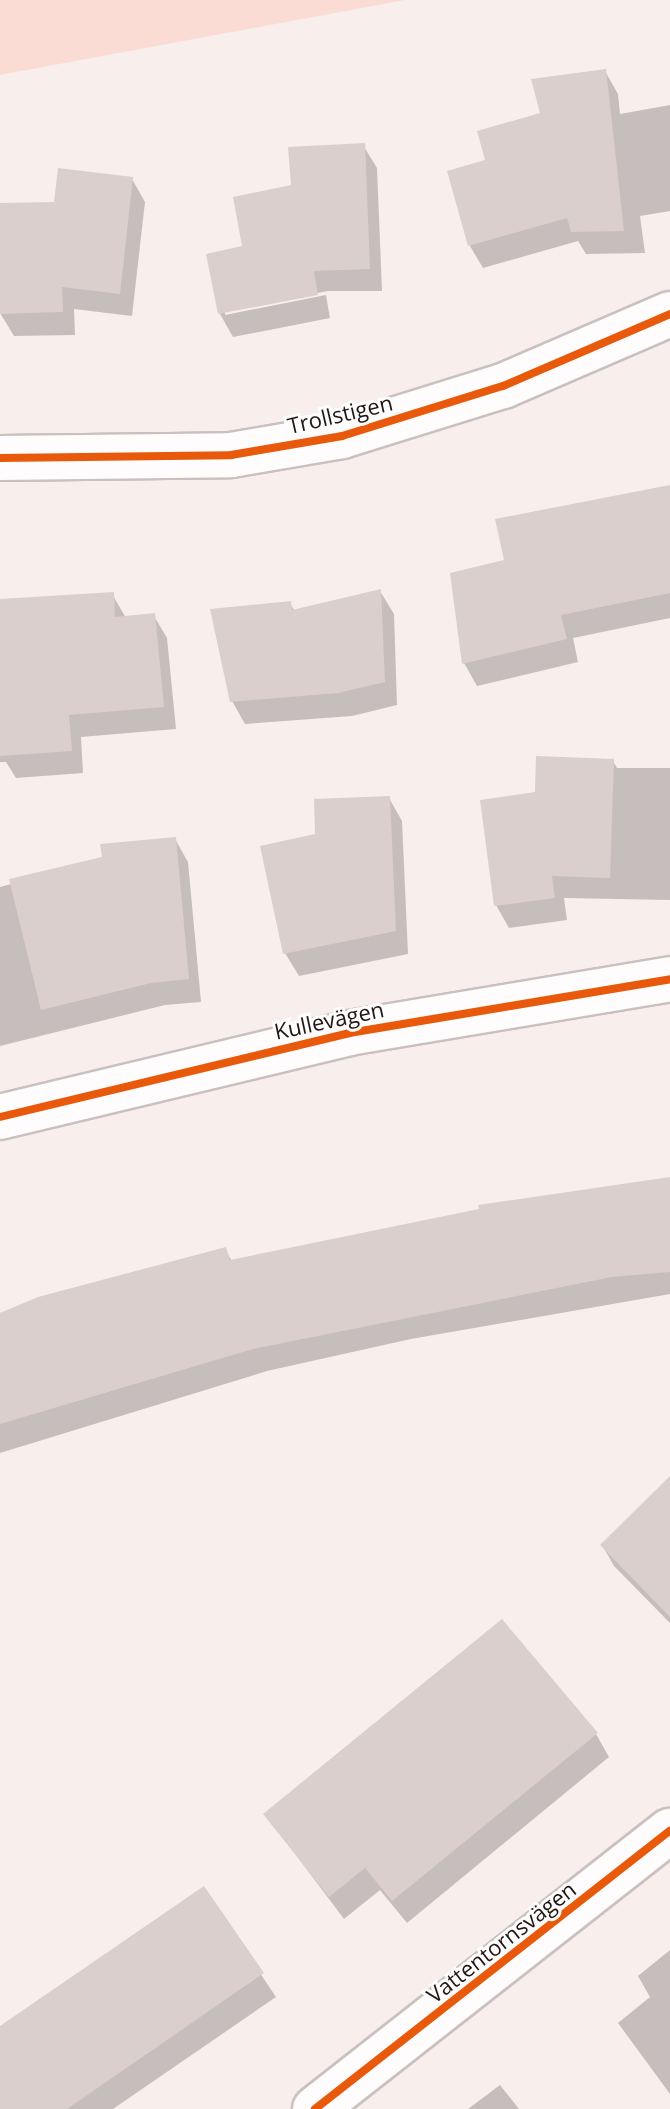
<!DOCTYPE html>
<meta charset="utf-8">
<style>
body{margin:0}
#map{position:relative;width:670px;height:2109px;overflow:hidden;background:#f8eeec;font-family:"Open Sans",sans-serif}
div>[style]{position:absolute}
[style*='--x']{left:calc(var(--x)*1px);top:calc(var(--y)*1px);width:calc(var(--w)*1px);rotate:calc(var(--a)*1deg)}
.green>*{inset:0;background:#fadcd5}
.shadow>*{inset:0;background:#0003}
.building>*{inset:0;background:#dacfcd}
.roads{filter:drop-shadow(2px 0 #cac0be) drop-shadow(-2px 0 #cac0be) drop-shadow(0 2px #cac0be) drop-shadow(0 -2px #cac0be)}
.street>*{height:44px;margin:-22px;padding:0 22px;transform-origin:22px;border-radius:22px;background:#fefcfc}
.cycleway>*{height:8px;margin:-4px;padding:0 4px;transform-origin:4px;border-radius:4px;background:#e8590c}
span{translate:-50% -50%;white-space:nowrap;text-align:center;line-height:1.15;-webkit-text-stroke:6px #fdfdfd;paint-order:stroke}
.street-label{font-size:22px;color:#211614}
</style>
<div id="map">
<div class="green">
<i style="clip-path:polygon(0 0,405px 0,0 75px)"></i>
</div>
<div class="shadow">
<i style="clip-path:polygon(605px 71px,618px 94px,620px 114px,670px 105px,670px 211px,640px 216px,645px 253px,586px 254px,578px 241px,483px 268px,470px 246px,450px 172px,487px 161px)"></i>
<i style="clip-path:polygon(363px 145px,377px 168px,382px 291px,328px 291px,225px 311px,225px 315px,326px 295px,330px 318px,233px 337px,220px 314px,244px 248px)"></i>
<i style="clip-path:polygon(132px 179px,145px 202px,132px 316px,74px 309px,75px 335px,14px 336px,0 313px,0 205px,56px 204px)"></i>
<i style="clip-path:polygon(670px 487px,670px 618px,573px 638px,578px 662px,477px 686px,464px 663px,507px 561px)"></i>
<i style="clip-path:polygon(380px 591px,394px 614px,397px 705px,352px 716px,245px 724px,232px 701px,290px 604px,295px 611px)"></i>
<i style="clip-path:polygon(112px 594px,126px 618px,154px 616px,167px 638px,176px 729px,81px 737px,83px 773px,16px 778px,6px 762px,0 762px,0 601px)"></i>
<i style="clip-path:polygon(613px 761px,617px 768px,670px 768px,670px 900px,564px 898px,567px 920px,509px 928px,496px 905px,537px 794px)"></i>
<i style="clip-path:polygon(389px 798px,402px 821px,408px 954px,299px 976px,285px 953px,317px 836px)"></i>
<i style="clip-path:polygon(175px 839px,188px 862px,201px 1002px,165px 1005px,0 1046px,0 887px)"></i>
<i style="clip-path:polygon(670px 1179px,670px 1294px,411px 1339px,267px 1371px,0 1453px,0 1313px,225px 1250px,232px 1261px)"></i>
<i style="clip-path:polygon(670px 1478px,670px 1623px,614px 1566px,602px 1545px)"></i>
<i style="clip-path:polygon(596px 1734px,609px 1757px,407px 1923px,380px 1890px,344px 1919px,266px 1815px)"></i>
<i style="clip-path:polygon(204px 1889px,276px 1997px,113px 2109px,0 2109px,0 2029px)"></i>
<i style="clip-path:polygon(670px 1950px,670px 2094px,618px 2023px,650px 1997px,638px 1976px)"></i>
<i style="clip-path:polygon(500px 2085px,519px 2109px,468px 2109px)"></i>
</div>
<div class="building">
<i style="clip-path:polygon(606px 69px,624px 231px,571px 232px,567px 218px,468px 246px,447px 171px,485px 160px,477px 131px,540px 113px,531px 79px)"></i>
<i style="clip-path:polygon(365px 143px,370px 269px,314px 271px,318px 295px,218px 314px,206px 254px,242px 246px,233px 197px,291px 185px,288px 147px)"></i>
<i style="clip-path:polygon(58px 168px,133px 177px,120px 294px,62px 287px,63px 312px,0 314px,0 203px,54px 202px)"></i>
<i style="clip-path:polygon(670px 485px,670px 593px,561px 615px,567px 639px,462px 664px,450px 573px,504px 560px,495px 519px)"></i>
<i style="clip-path:polygon(381px 589px,385px 682px,338px 693px,230px 702px,210px 609px,291px 601px,292px 610px)"></i>
<i style="clip-path:polygon(114px 592px,115px 617px,155px 613px,164px 707px,69px 715px,72px 751px,0 756px,0 599px)"></i>
<i style="clip-path:polygon(536px 756px,614px 759px,610px 878px,552px 876px,555px 898px,494px 906px,480px 800px,535px 792px)"></i>
<i style="clip-path:polygon(390px 796px,396px 931px,283px 954px,260px 846px,315px 834px,314px 799px)"></i>
<i style="clip-path:polygon(176px 837px,189px 979px,151px 983px,41px 1010px,9px 879px,102px 857px,100px 844px)"></i>
<i style="clip-path:polygon(670px 1177px,670px 1272px,612px 1277px,253px 1349px,0 1424px,0 1313px,38px 1297px,226px 1247px,230px 1260px,479px 1209px,478px 1205px)"></i>
<i style="clip-path:polygon(670px 1476px,670px 1617px,600px 1545px)"></i>
<i style="clip-path:polygon(502px 1619px,598px 1733px,392px 1901px,365px 1868px,329px 1897px,263px 1814px)"></i>
<i style="clip-path:polygon(204px 1886px,264px 1973px,67px 2109px,0 2109px,0 2026px)"></i>
</div>
<div class="roads">
<div class="street">
<i style="--x:0;--y:458;--w:231;--a:-0.7"></i>
<i style="--x:231;--y:455;--w:113;--a:-9.7"></i>
<i style="--x:342;--y:436;--w:169;--a:-17.3"></i>
<i style="--x:503;--y:386;--w:182;--a:-23.3"></i>
<i style="--x:0;--y:1117;--w:359;--a:-13.5"></i>
<i style="--x:349;--y:1033;--w:326;--a:-9.5"></i>
<i style="--x:315;--y:2109;--w:451;--a:-38.1"></i>
</div>
</div>
<div class="cycleway">
<i style="--x:0;--y:458;--w:231;--a:-0.7"></i>
<i style="--x:231;--y:455;--w:113;--a:-9.7"></i>
<i style="--x:342;--y:436;--w:169;--a:-17.3"></i>
<i style="--x:503;--y:386;--w:182;--a:-23.3"></i>
<i style="--x:0;--y:1117;--w:359;--a:-13.5"></i>
<i style="--x:349;--y:1033;--w:326;--a:-9.5"></i>
<i style="--x:315;--y:2109;--w:451;--a:-38.1"></i>
</div>
<div class="street-label">
<span style="left:340px;top:414px;rotate:-13deg">Trollstigen</span>
<span style="left:329px;top:1020px;rotate:-12deg">Kullevägen</span>
<span style="left:501px;top:1942px;rotate:-38deg">Vattentornsvägen</span>
</div>
</div>
